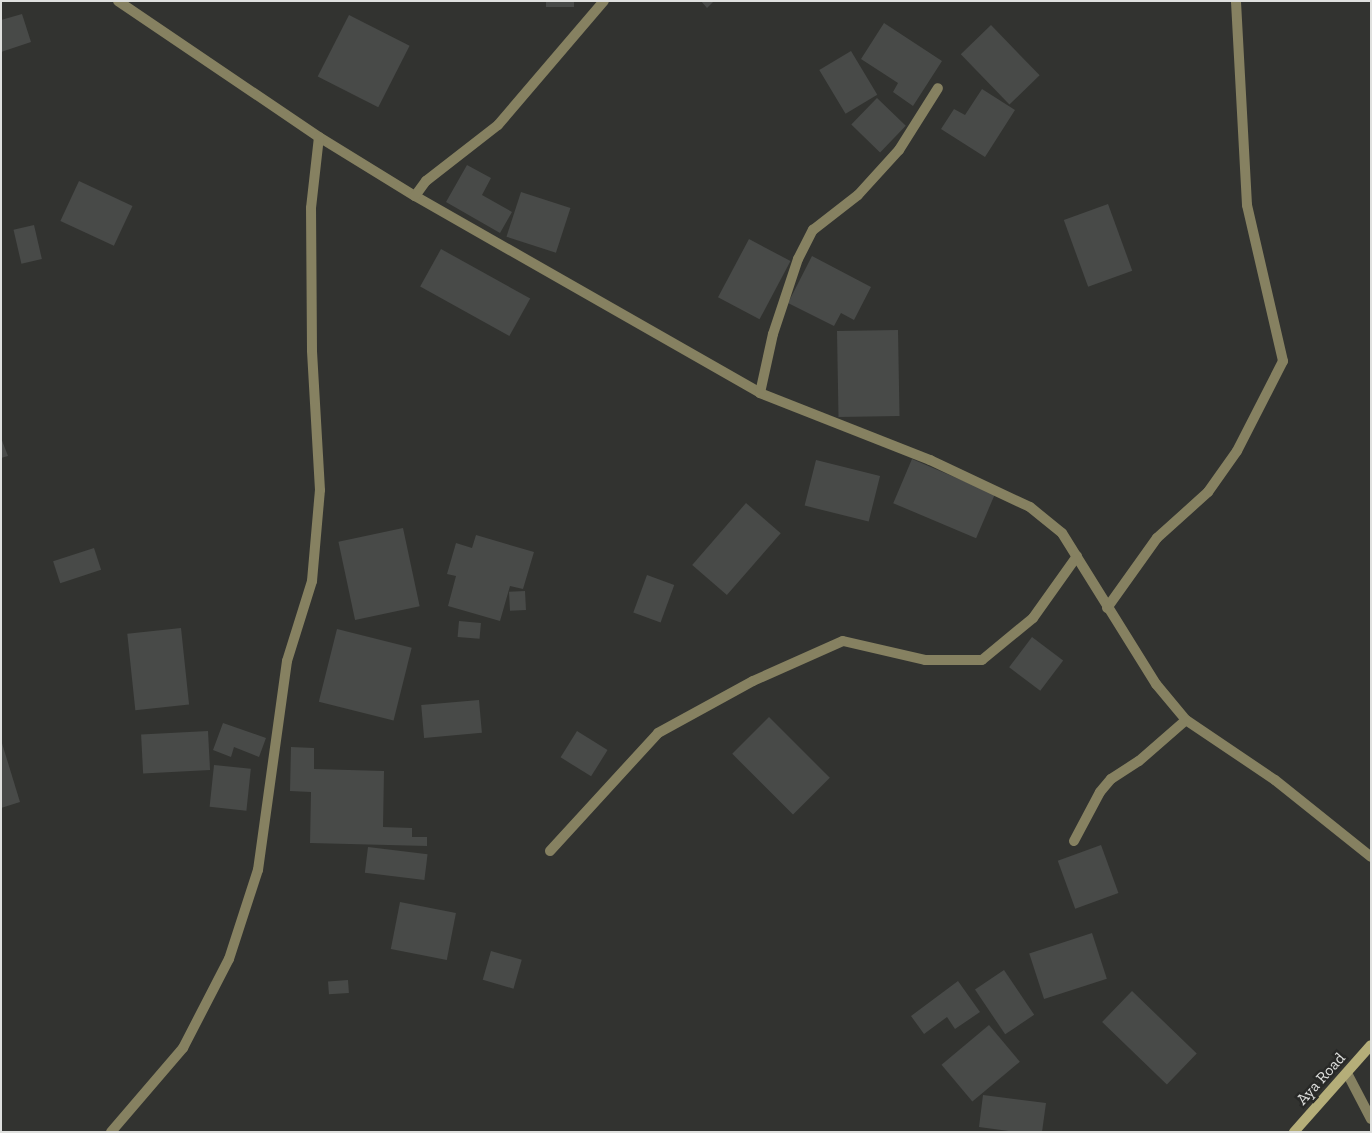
<!DOCTYPE html>
<style>
body{margin:0}
#map{position:relative;width:1372px;height:1133px;overflow:hidden;background:#323330;font-family:"Zilla Slab",serif}
div>[style]{position:absolute}
[style*='--x']{left:calc(var(--x)*1px);top:calc(var(--y)*1px);width:calc(var(--w)*1px);rotate:calc(var(--a)*1deg)}
.building>*{inset:0;background:#484a48;transform-origin:0 0}
.street>*{height:10px;margin:-5px;padding:0 5px;transform-origin:5px;border-radius:5px;background:#868161}
.secondary>*{height:10px;margin:-5px;padding:0 5px;transform-origin:5px;border-radius:5px;background:#b5ae79}
span{translate:-50% -50%;white-space:nowrap;text-align:center;line-height:1.15;-webkit-text-stroke:5px #282927;paint-order:stroke}
.street-label{font-size:16px;color:#dfe0de}
.frame{position:absolute;inset:0;border:2px solid #dfe0de;pointer-events:none}
</style>
<div id="map">
<div class="building">
<i style="left:546px;top:1px;width:28px;height:6px"></i>
<i style="clip-path:polygon(701px 1px,714px 1px,707px 8px)"></i>
<i style="clip-path:polygon(22px 14px,31px 42px,1px 52px,1px 20px)"></i>
<i style="left:349px;top:15px;width:68px;height:69px;rotate:27deg"></i>
<i style="clip-path:polygon(884px 23px,942px 61px,913px 106px,893px 92px,898px 83px,861px 59px)"></i>
<i style="left:991px;top:25px;width:70px;height:42px;rotate:46deg"></i>
<i style="left:851px;top:51px;width:51px;height:37px;rotate:59deg"></i>
<i style="clip-path:polygon(982px 89px,1015px 110px,985px 157px,941px 129px,954px 109px,965px 115px)"></i>
<i style="left:877px;top:98px;width:40px;height:37px;rotate:44deg"></i>
<i style="clip-path:polygon(467px 165px,491px 178px,482px 195px,512px 212px,500px 233px,446px 202px)"></i>
<i style="left:79px;top:181px;width:59px;height:44px;rotate:25deg"></i>
<i style="left:521px;top:192px;width:52px;height:47px;rotate:18deg"></i>
<i style="left:1108px;top:204px;width:71px;height:47px;rotate:70deg"></i>
<i style="left:34px;top:225px;width:35px;height:21px;rotate:77deg"></i>
<i style="left:749px;top:239px;width:47px;height:66px;rotate:28deg"></i>
<i style="left:441px;top:249px;width:102px;height:43px;rotate:29deg"></i>
<i style="clip-path:polygon(812px 256px,871px 287px,854px 320px,841px 313px,834px 326px,788px 303px)"></i>
<i style="left:898px;top:330px;width:86px;height:61px;rotate:89deg"></i>
<i style="clip-path:polygon(1px 438px,8px 456px,1px 458px)"></i>
<i style="left:912px;top:459px;width:90px;height:48px;rotate:23deg"></i>
<i style="left:816px;top:460px;width:66px;height:47px;rotate:14deg"></i>
<i style="left:746px;top:503px;width:46px;height:82px;rotate:41deg"></i>
<i style="left:403px;top:528px;width:80px;height:66px;rotate:78deg"></i>
<i style="clip-path:polygon(476px 535px,534px 552px,523px 589px,510px 586px,500px 621px,448px 606px,456px 576px,447px 574px,456px 543px,472px 548px)"></i>
<i style="left:94px;top:548px;width:23px;height:43px;rotate:72deg"></i>
<i style="left:647px;top:575px;width:29px;height:40px;rotate:20deg"></i>
<i style="left:525px;top:591px;width:19px;height:16px;rotate:87deg"></i>
<i style="left:459px;top:621px;width:22px;height:16px;rotate:5deg"></i>
<i style="left:181px;top:628px;width:77px;height:54px;rotate:84deg"></i>
<i style="left:337px;top:629px;width:77px;height:75px;rotate:14deg"></i>
<i style="left:1032px;top:637px;width:39px;height:38px;rotate:37deg"></i>
<i style="left:479px;top:700px;width:33px;height:58px;rotate:85deg"></i>
<i style="left:769px;top:717px;width:86px;height:52px;rotate:45deg"></i>
<i style="clip-path:polygon(223px 723px,266px 738px,259px 757px,234px 747px,231px 757px,213px 750px)"></i>
<i style="left:208px;top:731px;width:39px;height:67px;rotate:87deg"></i>
<i style="left:577px;top:731px;width:36px;height:31px;rotate:32deg"></i>
<i style="clip-path:polygon(1px 740px,20px 802px,1px 808px)"></i>
<i style="clip-path:polygon(291px 747px,314px 748px,314px 769px,384px 771px,383px 827px,412px 828px,412px 837px,427px 837px,427px 846px,310px 843px,311px 792px,290px 791px)"></i>
<i style="left:214px;top:765px;width:37px;height:42px;rotate:6deg"></i>
<i style="left:1101px;top:845px;width:51px;height:46px;rotate:70deg"></i>
<i style="left:368px;top:847px;width:60px;height:26px;rotate:7deg"></i>
<i style="left:400px;top:902px;width:57px;height:48px;rotate:11deg"></i>
<i style="left:1092px;top:933px;width:48px;height:66px;rotate:72deg"></i>
<i style="left:491px;top:951px;width:32px;height:30px;rotate:16deg"></i>
<i style="left:1004px;top:970px;width:54px;height:35px;rotate:56deg"></i>
<i style="left:348px;top:980px;width:13px;height:20px;rotate:86deg"></i>
<i style="clip-path:polygon(958px 981px,980px 1012px,955px 1029px,947px 1017px,924px 1034px,911px 1016px)"></i>
<i style="left:1132px;top:991px;width:90px;height:43px;rotate:44deg"></i>
<i style="left:989px;top:1025px;width:48px;height:62px;rotate:50deg"></i>
<i style="clip-path:polygon(983px 1095px,1046px 1103px,1042px 1132px,1016px 1132px,979px 1127px)"></i>
</div>
<div class="street">
<i style="--x:118;--y:1;--w:243;--a:34.1"></i>
<i style="--x:319;--y:137;--w:113;--a:31.6"></i>
<i style="--x:415;--y:196;--w:397;--a:29.7"></i>
<i style="--x:760;--y:393;--w:183;--a:21.5"></i>
<i style="--x:930;--y:460;--w:110;--a:25.2"></i>
<i style="--x:1030;--y:507;--w:41;--a:39.1"></i>
<i style="--x:1062;--y:533;--w:178;--a:58.1"></i>
<i style="--x:1156;--y:684;--w:47;--a:50.2"></i>
<i style="--x:1186;--y:720;--w:107;--a:34"></i>
<i style="--x:1275;--y:780;--w:123;--a:38.7"></i>
<i style="--x:415;--y:196;--w:19;--a:-54"></i>
<i style="--x:426;--y:181;--w:91;--a:-37.9"></i>
<i style="--x:498;--y:125;--w:163;--a:-49.5"></i>
<i style="--x:760;--y:393;--w:60;--a:-77.6"></i>
<i style="--x:773;--y:334;--w:79;--a:-71.6"></i>
<i style="--x:798;--y:259;--w:33;--a:-63"></i>
<i style="--x:813;--y:230;--w:57;--a:-37.9"></i>
<i style="--x:858;--y:195;--w:61;--a:-47.7"></i>
<i style="--x:899;--y:150;--w:73;--a:-57.8"></i>
<i style="--x:1107;--y:608;--w:86;--a:-54.5"></i>
<i style="--x:1157;--y:538;--w:69;--a:-42"></i>
<i style="--x:1208;--y:492;--w:50;--a:-54.7"></i>
<i style="--x:1237;--y:451;--w:101;--a:-62.9"></i>
<i style="--x:1283;--y:361;--w:160;--a:-103"></i>
<i style="--x:1247;--y:205;--w:204;--a:-93.1"></i>
<i style="--x:1074;--y:841;--w:55;--a:-62"></i>
<i style="--x:1100;--y:792;--w:17;--a:-50"></i>
<i style="--x:1111;--y:779;--w:33;--a:-33"></i>
<i style="--x:1139;--y:761;--w:62;--a:-41.1"></i>
<i style="--x:550;--y:851;--w:160;--a:-47.5"></i>
<i style="--x:658;--y:733;--w:108;--a:-28.7"></i>
<i style="--x:753;--y:681;--w:98;--a:-24"></i>
<i style="--x:843;--y:641;--w:84;--a:13"></i>
<i style="--x:925;--y:660;--w:57;--a:0"></i>
<i style="--x:982;--y:660;--w:66;--a:-39.5"></i>
<i style="--x:1033;--y:618;--w:76;--a:-54.6"></i>
<i style="--x:1347;--y:1073;--w:52;--a:62.4"></i>
<i style="--x:111;--y:1132;--w:111;--a:-49.4"></i>
<i style="--x:183;--y:1048;--w:100;--a:-62.7"></i>
<i style="--x:229;--y:959;--w:94;--a:-72"></i>
<i style="--x:258;--y:870;--w:211;--a:-82.1"></i>
<i style="--x:287;--y:661;--w:84;--a:-72.6"></i>
<i style="--x:312;--y:581;--w:91;--a:-85"></i>
<i style="--x:320;--y:490;--w:140;--a:-93.3"></i>
<i style="--x:312;--y:350;--w:142;--a:-90.4"></i>
<i style="--x:311;--y:208;--w:71;--a:-83.6"></i>
</div>
<div class="secondary">
<i style="--x:1294;--y:1132;--w:116;--a:-48.5"></i>
</div>
<div class="street-label">
<span style="left:1321px;top:1079px;rotate:-48deg">Aya Road</span>
</div>
<div class="frame"></div>
</div>
